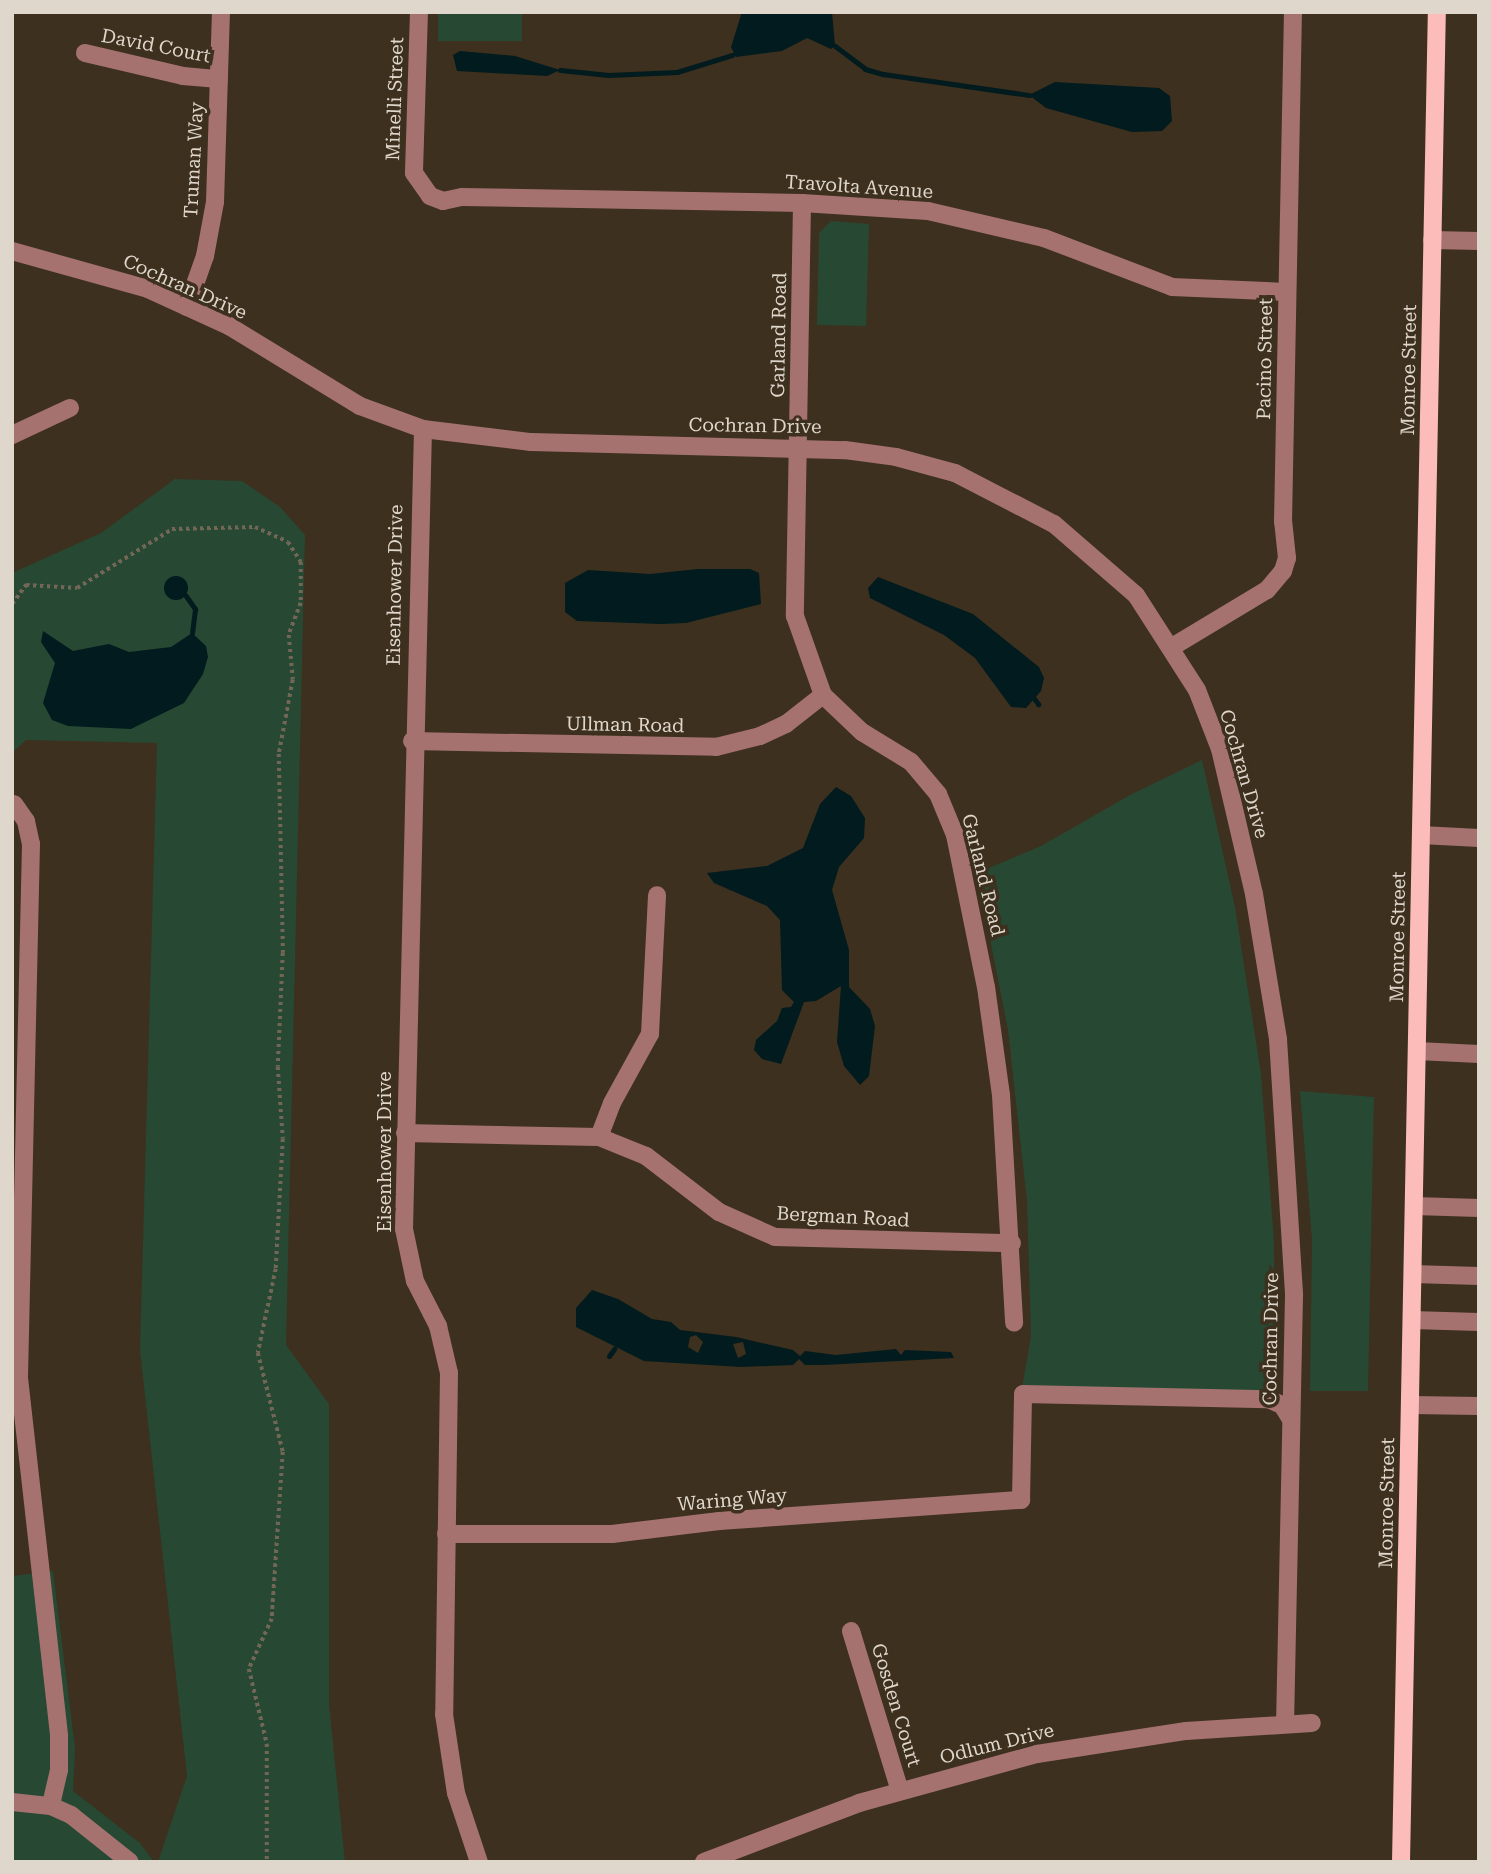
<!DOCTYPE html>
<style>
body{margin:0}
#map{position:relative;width:1491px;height:1874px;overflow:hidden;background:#3d301e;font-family:"Roboto Serif",serif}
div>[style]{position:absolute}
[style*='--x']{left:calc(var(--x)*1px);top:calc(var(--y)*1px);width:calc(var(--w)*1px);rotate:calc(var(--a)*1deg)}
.green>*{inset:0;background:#274832;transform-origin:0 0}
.water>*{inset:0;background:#011b1e}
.round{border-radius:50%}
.stream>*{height:5px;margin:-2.5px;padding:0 2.5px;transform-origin:2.5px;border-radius:2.5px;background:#011b1e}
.path>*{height:3.5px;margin-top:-1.75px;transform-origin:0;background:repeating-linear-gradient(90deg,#726757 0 3.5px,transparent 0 7px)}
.minor>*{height:18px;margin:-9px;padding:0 9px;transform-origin:9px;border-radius:9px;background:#a57270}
.major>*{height:18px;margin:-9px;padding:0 9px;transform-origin:9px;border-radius:9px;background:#fcbdba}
span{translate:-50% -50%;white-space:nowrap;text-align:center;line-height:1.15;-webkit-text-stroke:7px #3d301e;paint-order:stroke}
.street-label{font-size:19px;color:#dfd7cc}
.frame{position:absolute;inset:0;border:14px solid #dfd7cc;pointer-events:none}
</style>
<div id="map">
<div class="green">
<i style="left:438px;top:12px;width:84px;height:29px"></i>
<i style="clip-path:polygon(831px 221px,869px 224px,866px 326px,817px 325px,819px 233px)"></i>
<i style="clip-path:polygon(175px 479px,242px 481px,280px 507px,305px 535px,286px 1345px,329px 1404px,329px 1704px,345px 1862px,158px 1862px,187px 1776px,140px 1350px,157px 743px,26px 740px,12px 753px,12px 573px,101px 533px)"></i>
<i style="clip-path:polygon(1202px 760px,1235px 907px,1261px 1074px,1274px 1241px,1275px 1391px,1022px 1388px,1031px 1336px,1027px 1201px,1008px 1030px,977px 873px,1041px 846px,1130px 795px)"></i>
<i style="clip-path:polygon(1300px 1091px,1374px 1097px,1368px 1391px,1310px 1391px,1312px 1239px)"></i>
<i style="clip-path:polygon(53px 1571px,75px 1748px,73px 1791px,140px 1843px,154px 1862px,12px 1862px,12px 1576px)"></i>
</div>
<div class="water">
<i style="clip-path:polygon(742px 12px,832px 12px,835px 46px,831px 49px,807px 38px,782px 51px,736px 57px,731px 47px)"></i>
<i style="clip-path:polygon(460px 51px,515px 56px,560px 70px,547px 76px,457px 71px,453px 55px)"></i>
<i style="clip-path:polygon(1055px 82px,1159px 88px,1170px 96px,1172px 121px,1162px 131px,1132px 132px,1046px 108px,1029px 95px)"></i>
<i style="clip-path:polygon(698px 569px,750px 569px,759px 573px,761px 604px,686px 623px,661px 624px,577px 621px,565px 612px,565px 583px,588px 570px,650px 574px)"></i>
<i class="round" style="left:164px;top:576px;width:24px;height:24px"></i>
<i style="clip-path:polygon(878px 577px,973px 614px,1039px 667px,1044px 678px,1041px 691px,1026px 708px,1011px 707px,975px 658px,944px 635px,870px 598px,868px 588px)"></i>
<i style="clip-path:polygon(43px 631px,73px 651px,109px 644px,129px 652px,171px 647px,192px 633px,206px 646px,208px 657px,203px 674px,184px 703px,143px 723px,131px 729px,68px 726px,52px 720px,43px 703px,55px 663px,41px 642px)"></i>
<i style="clip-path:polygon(836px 787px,851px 796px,865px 818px,864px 838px,839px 867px,832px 890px,849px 950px,849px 987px,870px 1009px,875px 1026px,869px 1076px,860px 1085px,844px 1066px,837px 1042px,841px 986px,816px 1001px,804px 1002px,781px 1064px,762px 1059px,754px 1050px,756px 1040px,777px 1021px,782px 1008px,791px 1007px,794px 1002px,782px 990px,780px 920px,767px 906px,714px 883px,707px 873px,767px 866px,803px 848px,820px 804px)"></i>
<i style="clip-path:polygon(evenodd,592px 1290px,618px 1299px,652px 1319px,671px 1322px,680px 1330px,736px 1337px,793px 1350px,800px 1356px,805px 1351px,836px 1355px,896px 1349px,901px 1355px,905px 1350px,951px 1352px,954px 1358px,824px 1365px,805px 1365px,799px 1359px,793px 1365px,741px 1367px,644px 1361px,576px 1327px,576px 1308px,592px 1290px,696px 1335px,703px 1342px,698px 1353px,688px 1347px,690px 1337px,696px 1335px,592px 1290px,743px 1342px,746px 1354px,738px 1358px,733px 1344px,743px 1342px)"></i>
</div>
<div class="stream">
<i style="--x:835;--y:46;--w:38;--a:37"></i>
<i style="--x:865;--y:69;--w:19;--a:16"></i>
<i style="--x:883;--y:74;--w:148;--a:8.2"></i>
<i style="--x:560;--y:70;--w:49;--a:5.8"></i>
<i style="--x:609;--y:75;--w:68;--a:-2.5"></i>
<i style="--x:677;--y:72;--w:58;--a:-17.2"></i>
<i style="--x:186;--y:596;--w:16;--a:55"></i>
<i style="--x:195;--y:609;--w:24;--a:97"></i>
<i style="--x:1033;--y:697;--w:9;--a:54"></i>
<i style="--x:609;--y:1356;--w:9;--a:-54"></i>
</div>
<div class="path">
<i style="--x:12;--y:604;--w:24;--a:-54"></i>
<i style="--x:26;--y:585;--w:51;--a:3.4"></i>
<i style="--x:77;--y:588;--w:112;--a:-31.8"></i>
<i style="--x:172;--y:529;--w:83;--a:-1.4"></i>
<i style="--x:255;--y:527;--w:36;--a:24"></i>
<i style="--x:288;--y:542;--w:24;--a:57"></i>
<i style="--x:301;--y:562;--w:41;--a:90"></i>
<i style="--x:301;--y:603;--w:34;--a:111"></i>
<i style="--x:289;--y:635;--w:45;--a:84.9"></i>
<i style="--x:293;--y:680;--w:75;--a:100.7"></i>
<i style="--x:279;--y:754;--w:199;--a:88.8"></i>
<i style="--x:283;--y:953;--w:114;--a:92.5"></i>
<i style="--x:278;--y:1067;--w:72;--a:86"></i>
<i style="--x:283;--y:1139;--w:130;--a:93.1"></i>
<i style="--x:276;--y:1269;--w:86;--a:102.1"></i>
<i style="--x:258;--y:1353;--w:102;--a:75.8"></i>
<i style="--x:283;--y:1452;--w:167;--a:93.8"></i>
<i style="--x:272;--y:1619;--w:55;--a:114.7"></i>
<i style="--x:249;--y:1669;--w:77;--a:76.5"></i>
<i style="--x:267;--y:1744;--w:118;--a:90"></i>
</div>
<div class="minor">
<i style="--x:419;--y:12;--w:161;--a:91.8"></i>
<i style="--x:414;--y:173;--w:28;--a:55"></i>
<i style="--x:430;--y:196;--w:14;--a:21"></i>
<i style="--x:443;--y:201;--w:19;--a:-12"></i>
<i style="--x:462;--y:197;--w:340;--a:1"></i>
<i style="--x:802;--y:203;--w:126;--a:3.6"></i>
<i style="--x:928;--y:211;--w:119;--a:13.1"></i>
<i style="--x:1044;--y:238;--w:137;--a:20.9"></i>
<i style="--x:1172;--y:287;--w:115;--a:2.5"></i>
<i style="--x:85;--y:53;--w:101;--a:13.2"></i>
<i style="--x:183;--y:76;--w:36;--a:5"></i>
<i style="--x:802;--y:203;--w:413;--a:91"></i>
<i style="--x:795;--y:616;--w:84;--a:70.5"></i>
<i style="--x:823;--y:695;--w:54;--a:43.5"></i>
<i style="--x:862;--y:732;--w:57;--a:31.5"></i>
<i style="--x:911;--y:762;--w:42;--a:49.8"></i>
<i style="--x:938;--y:794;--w:44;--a:67.5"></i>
<i style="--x:955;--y:835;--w:155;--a:78.5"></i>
<i style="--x:986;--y:987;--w:109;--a:82.1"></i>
<i style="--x:1001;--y:1095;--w:228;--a:86.7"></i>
<i style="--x:1432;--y:240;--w:47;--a:1.2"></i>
<i style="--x:12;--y:251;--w:141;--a:15.6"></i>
<i style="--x:148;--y:289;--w:89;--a:24.6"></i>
<i style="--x:229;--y:326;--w:153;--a:31.4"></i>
<i style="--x:360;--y:406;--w:67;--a:20.1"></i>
<i style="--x:423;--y:429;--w:109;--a:6.9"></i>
<i style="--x:531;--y:442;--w:314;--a:1.5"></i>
<i style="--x:845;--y:450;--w:51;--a:7.8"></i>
<i style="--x:896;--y:457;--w:61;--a:15.2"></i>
<i style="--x:955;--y:473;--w:111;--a:27.3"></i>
<i style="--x:1054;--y:524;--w:108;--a:40.9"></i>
<i style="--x:1136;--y:595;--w:113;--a:57.3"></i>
<i style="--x:1197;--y:690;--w:63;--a:68.7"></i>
<i style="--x:1220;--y:749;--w:149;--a:76.8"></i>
<i style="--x:1254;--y:894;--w:147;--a:80.6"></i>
<i style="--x:1278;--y:1039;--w:257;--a:86.4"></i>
<i style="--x:1294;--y:1296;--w:428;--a:91.2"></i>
<i style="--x:187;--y:307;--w:54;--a:-70.6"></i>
<i style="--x:205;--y:256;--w:55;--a:-79.5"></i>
<i style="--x:215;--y:202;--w:190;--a:-88.2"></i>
<i style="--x:423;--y:429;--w:800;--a:91.36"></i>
<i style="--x:404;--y:1229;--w:53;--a:78.1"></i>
<i style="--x:415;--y:1281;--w:51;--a:62.9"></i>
<i style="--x:438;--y:1326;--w:48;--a:76.8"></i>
<i style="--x:449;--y:1373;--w:341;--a:90.8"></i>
<i style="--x:444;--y:1714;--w:80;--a:81.4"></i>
<i style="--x:456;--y:1793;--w:73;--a:71.6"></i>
<i style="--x:12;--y:435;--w:64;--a:-25"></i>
<i style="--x:1172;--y:647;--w:111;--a:-31"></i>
<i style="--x:1267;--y:590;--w:25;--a:-50"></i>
<i style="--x:1283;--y:571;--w:14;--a:-73"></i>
<i style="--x:1287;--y:558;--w:36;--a:-96"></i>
<i style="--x:1283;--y:522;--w:510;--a:-88.88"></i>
<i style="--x:412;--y:741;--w:304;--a:1.1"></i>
<i style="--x:716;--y:747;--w:45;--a:-14"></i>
<i style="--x:760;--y:736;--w:29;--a:-25"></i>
<i style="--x:786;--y:724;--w:47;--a:-38.1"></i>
<i style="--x:14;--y:804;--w:21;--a:55"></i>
<i style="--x:26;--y:821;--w:24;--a:78"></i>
<i style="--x:31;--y:844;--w:534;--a:91.29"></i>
<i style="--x:19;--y:1378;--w:360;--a:83.6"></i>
<i style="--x:59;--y:1736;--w:34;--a:90"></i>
<i style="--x:59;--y:1770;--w:37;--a:103"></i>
<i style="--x:1421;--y:835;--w:58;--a:3"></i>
<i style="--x:1417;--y:1051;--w:62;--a:2.8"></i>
<i style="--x:405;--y:1133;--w:194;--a:1.2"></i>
<i style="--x:599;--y:1137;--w:51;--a:22"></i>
<i style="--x:646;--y:1156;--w:92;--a:37.5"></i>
<i style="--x:719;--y:1212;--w:61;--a:24.1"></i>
<i style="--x:775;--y:1237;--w:237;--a:1.5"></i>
<i style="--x:599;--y:1137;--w:36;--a:-69"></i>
<i style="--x:612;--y:1103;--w:79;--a:-61.2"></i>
<i style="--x:650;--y:1034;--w:139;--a:-87.1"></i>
<i style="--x:1414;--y:1206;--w:65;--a:1.8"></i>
<i style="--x:1413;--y:1274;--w:66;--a:1.7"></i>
<i style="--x:1412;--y:1320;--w:67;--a:1.7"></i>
<i style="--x:1410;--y:1405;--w:69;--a:0.8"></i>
<i style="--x:446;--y:1534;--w:166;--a:0"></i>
<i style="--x:612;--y:1534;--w:108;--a:-6.9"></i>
<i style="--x:719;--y:1521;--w:303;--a:-4"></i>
<i style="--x:1021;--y:1500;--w:106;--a:-88.9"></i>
<i style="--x:1023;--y:1394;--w:245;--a:1.2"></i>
<i style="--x:1268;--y:1399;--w:15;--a:23"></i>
<i style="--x:1282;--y:1405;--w:15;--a:58"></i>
<i style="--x:851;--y:1631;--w:167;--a:73"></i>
<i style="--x:12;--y:1802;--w:39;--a:6"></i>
<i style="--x:51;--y:1806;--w:22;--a:24"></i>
<i style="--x:71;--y:1815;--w:75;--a:38.5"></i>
<i style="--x:704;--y:1862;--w:166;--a:-20.8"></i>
<i style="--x:859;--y:1803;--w:185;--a:-15.4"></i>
<i style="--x:1037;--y:1754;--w:151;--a:-8.8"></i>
<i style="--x:1186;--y:1731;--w:126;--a:-3.6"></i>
</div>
<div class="major">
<i style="--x:1401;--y:1862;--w:1850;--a:-88.89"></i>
</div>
<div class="street-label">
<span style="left:156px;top:46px;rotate:11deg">David Court</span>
<span style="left:395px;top:99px;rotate:-88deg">Minelli Street</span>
<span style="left:194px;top:160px;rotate:-87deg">Truman Way</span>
<span style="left:859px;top:187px;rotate:4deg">Travolta Avenue</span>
<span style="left:185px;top:287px;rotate:24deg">Cochran Drive</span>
<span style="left:779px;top:335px;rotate:-89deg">Garland Road</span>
<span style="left:1265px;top:359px;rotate:-89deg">Pacino Street</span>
<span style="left:1409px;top:370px;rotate:-89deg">Monroe Street</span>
<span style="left:755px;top:426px;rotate:1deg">Cochran Drive</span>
<span style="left:395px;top:585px;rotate:-89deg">Eisenhower Drive</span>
<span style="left:625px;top:725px;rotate:1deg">Ullman Road</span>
<span style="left:1244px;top:774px;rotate:74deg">Cochran Drive</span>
<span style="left:983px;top:875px;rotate:76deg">Garland Road</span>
<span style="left:1398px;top:937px;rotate:-89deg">Monroe Street</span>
<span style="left:385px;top:1152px;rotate:-90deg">Eisenhower Drive</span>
<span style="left:843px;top:1217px;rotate:3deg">Bergman Road</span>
<span style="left:1271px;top:1339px;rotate:-89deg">Cochran Drive</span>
<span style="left:732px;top:1500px;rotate:-5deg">Waring Way</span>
<span style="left:1387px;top:1503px;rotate:-89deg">Monroe Street</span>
<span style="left:896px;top:1705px;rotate:73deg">Gosden Court</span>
<span style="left:997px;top:1744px;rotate:-14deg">Odlum Drive</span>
</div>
<div class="frame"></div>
</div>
